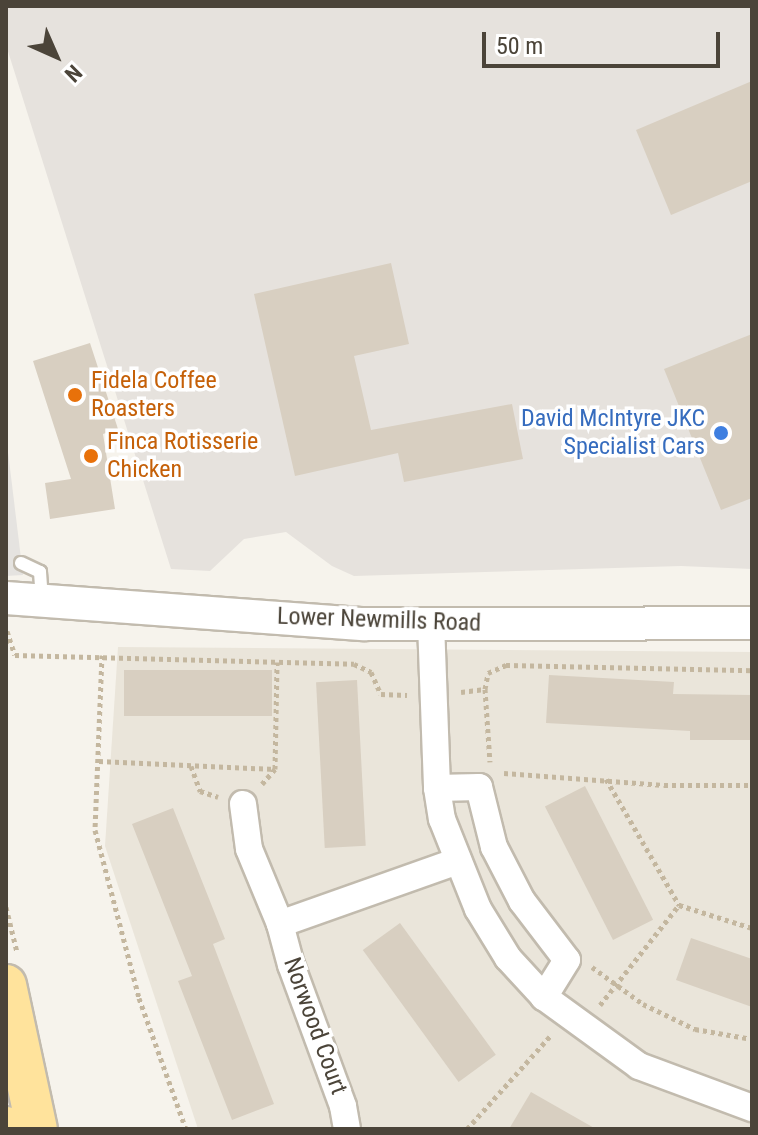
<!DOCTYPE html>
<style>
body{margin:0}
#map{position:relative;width:758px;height:1135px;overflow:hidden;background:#f6f3ec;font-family:"Roboto Condensed",sans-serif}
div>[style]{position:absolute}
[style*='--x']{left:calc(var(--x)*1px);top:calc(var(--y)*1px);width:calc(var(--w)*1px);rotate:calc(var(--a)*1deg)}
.residential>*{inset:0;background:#eae5da}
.industrial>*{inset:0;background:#e6e2dd}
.parking>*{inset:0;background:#e5e3e0}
.building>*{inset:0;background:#d8cfc1;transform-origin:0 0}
.path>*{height:5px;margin-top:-2.5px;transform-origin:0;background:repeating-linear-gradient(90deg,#c4b79f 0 4px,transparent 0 8px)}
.roads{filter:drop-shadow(2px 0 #c2bbae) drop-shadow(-2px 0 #c2bbae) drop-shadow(0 2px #c2bbae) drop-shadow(0 -2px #c2bbae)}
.service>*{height:12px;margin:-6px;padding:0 6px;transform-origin:6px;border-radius:6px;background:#fff}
.minor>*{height:26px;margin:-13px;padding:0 13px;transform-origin:13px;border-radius:13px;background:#fff}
.tertiary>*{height:32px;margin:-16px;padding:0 16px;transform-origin:16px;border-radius:16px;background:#fff}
.primary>*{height:40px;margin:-20px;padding:0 20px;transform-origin:20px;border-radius:20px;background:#ffe39c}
.dots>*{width:22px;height:22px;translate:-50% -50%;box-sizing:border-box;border:4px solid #fff;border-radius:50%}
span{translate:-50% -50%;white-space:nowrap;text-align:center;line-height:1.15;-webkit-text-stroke:7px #fff;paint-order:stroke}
.food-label{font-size:24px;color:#c56008}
.left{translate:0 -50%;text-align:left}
.shop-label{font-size:24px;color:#366cbe}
.right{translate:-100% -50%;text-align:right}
.street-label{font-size:24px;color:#4b4439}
.frame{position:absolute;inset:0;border:8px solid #4b4439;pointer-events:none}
.north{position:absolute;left:16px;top:16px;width:80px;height:80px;-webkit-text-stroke:6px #fff;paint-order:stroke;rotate:135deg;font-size:22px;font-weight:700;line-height:32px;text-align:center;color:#4b4439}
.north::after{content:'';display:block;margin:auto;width:28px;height:36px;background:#4b4439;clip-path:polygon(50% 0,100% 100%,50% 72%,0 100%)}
.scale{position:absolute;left:482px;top:32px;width:238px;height:36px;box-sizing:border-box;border:4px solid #4b4439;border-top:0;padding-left:10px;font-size:24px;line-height:28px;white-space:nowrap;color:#4b4439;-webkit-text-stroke:6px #fff;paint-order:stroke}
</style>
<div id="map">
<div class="residential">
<i style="clip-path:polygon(118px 647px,752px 652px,752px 1129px,198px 1129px,105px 846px)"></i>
</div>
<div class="industrial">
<i style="clip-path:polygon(6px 6px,752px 6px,752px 569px,681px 566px,354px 576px,332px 566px,286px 532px,244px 539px,210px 571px,171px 569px,6px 45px)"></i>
</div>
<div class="parking">
<i style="clip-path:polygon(6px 437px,9px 460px,23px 575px,6px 576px)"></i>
</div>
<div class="building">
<i style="clip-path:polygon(752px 81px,752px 181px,671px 215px,636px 130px)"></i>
<i style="clip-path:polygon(391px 263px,409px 344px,354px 356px,371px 430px,512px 404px,523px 459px,404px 482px,398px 453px,295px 476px,254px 294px)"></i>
<i style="clip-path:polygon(752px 334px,752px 498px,721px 510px,664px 369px)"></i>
<i style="clip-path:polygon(90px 343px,118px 429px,103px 434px,115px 509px,50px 519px,45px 483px,71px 479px,33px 361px)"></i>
<i style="left:124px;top:670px;width:148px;height:46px"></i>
<i style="clip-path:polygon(549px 675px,674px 682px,673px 694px,752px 695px,752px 740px,690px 740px,690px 731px,546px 723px)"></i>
<i style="left:357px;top:680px;width:166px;height:41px;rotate:87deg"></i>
<i style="left:585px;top:786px;width:150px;height:45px;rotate:63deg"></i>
<i style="clip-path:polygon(173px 808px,225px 939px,213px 944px,274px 1104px,232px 1120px,178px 981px,192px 976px,132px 824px)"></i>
<i style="left:400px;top:923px;width:163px;height:46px;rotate:54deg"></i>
<i style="clip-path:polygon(691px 938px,752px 959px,752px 1007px,676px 980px)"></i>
<i style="clip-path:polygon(531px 1092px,596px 1129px,509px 1129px)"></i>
</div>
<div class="path">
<i style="--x:7;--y:631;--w:25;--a:72"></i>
<i style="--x:15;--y:655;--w:339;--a:1.5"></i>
<i style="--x:354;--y:664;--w:19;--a:25"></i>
<i style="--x:371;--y:672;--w:24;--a:66"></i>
<i style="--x:381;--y:694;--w:26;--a:2"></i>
<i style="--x:102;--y:655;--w:175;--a:92.3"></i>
<i style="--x:95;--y:830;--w:174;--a:75.3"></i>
<i style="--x:139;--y:998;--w:139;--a:70.3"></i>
<i style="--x:485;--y:689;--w:73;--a:86.1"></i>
<i style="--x:461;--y:692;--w:24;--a:-7"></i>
<i style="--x:485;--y:689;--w:16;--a:-79"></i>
<i style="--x:488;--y:673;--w:20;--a:-24"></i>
<i style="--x:506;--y:665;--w:246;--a:1.2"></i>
<i style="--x:99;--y:761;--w:176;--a:2.6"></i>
<i style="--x:191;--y:766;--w:27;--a:70"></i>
<i style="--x:200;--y:791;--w:19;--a:18"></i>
<i style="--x:504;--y:773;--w:160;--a:4.3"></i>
<i style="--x:664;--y:785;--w:88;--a:0"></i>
<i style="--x:606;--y:779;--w:146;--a:59.9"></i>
<i style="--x:679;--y:905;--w:77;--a:17.5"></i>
<i style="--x:262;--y:784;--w:20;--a:-49"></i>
<i style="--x:275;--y:769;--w:107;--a:-88.9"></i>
<i style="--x:6;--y:907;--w:46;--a:76.3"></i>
<i style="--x:592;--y:967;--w:63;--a:36"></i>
<i style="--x:643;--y:1004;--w:58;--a:25.7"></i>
<i style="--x:695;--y:1029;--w:58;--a:10"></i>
<i style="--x:600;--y:1005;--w:127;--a:-51.7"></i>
<i style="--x:467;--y:1129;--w:127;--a:-48.2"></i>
</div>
<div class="roads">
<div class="service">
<i style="--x:21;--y:563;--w:21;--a:25"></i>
<i style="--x:40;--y:572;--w:27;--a:86"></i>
</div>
<div class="minor">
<i style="--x:431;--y:623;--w:165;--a:87.9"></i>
<i style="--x:437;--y:788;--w:31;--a:81"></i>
<i style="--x:442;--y:819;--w:97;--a:68.2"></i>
<i style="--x:478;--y:909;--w:57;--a:58.5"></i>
<i style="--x:508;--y:958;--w:53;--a:47.3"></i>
<i style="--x:544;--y:997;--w:117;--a:36"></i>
<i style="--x:639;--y:1066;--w:121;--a:20.4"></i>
<i style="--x:437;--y:788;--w:42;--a:-1.4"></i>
<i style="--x:479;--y:787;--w:62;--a:76"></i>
<i style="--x:494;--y:847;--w:61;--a:62.6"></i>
<i style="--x:522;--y:901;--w:74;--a:52.7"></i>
<i style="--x:567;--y:960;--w:44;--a:121.9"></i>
<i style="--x:243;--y:804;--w:45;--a:82.4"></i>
<i style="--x:249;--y:849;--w:81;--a:67.5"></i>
<i style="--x:347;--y:1129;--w:23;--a:-100"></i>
<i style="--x:343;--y:1106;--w:150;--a:-110.2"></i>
<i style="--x:291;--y:965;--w:42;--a:-105"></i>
<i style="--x:280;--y:924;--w:189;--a:-19.5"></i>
</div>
<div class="tertiary">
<i style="--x:6;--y:598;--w:359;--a:4.2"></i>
<i style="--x:364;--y:624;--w:388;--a:-0.1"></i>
</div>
<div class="primary">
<i style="--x:6;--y:985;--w:147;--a:77.9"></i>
<i style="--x:6;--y:1127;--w:2;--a:63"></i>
</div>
</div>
<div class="dots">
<i style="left:75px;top:395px;background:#e8710a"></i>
<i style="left:721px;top:433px;background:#3f7fe0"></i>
<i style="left:91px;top:456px;background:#e8710a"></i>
</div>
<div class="food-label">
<span class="left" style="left:91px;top:395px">Fidela Coffee<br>Roasters</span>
<span class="left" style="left:107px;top:456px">Finca Rotisserie<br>Chicken</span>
</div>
<div class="shop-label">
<span class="right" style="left:705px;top:433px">David McIntyre JKC<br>Specialist Cars</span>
</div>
<div class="street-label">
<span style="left:379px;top:620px;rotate:2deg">Lower Newmills Road</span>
<span style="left:315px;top:1026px;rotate:70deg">Norwood Court</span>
</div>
<div class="frame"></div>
<div class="north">N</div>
<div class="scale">50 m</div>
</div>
